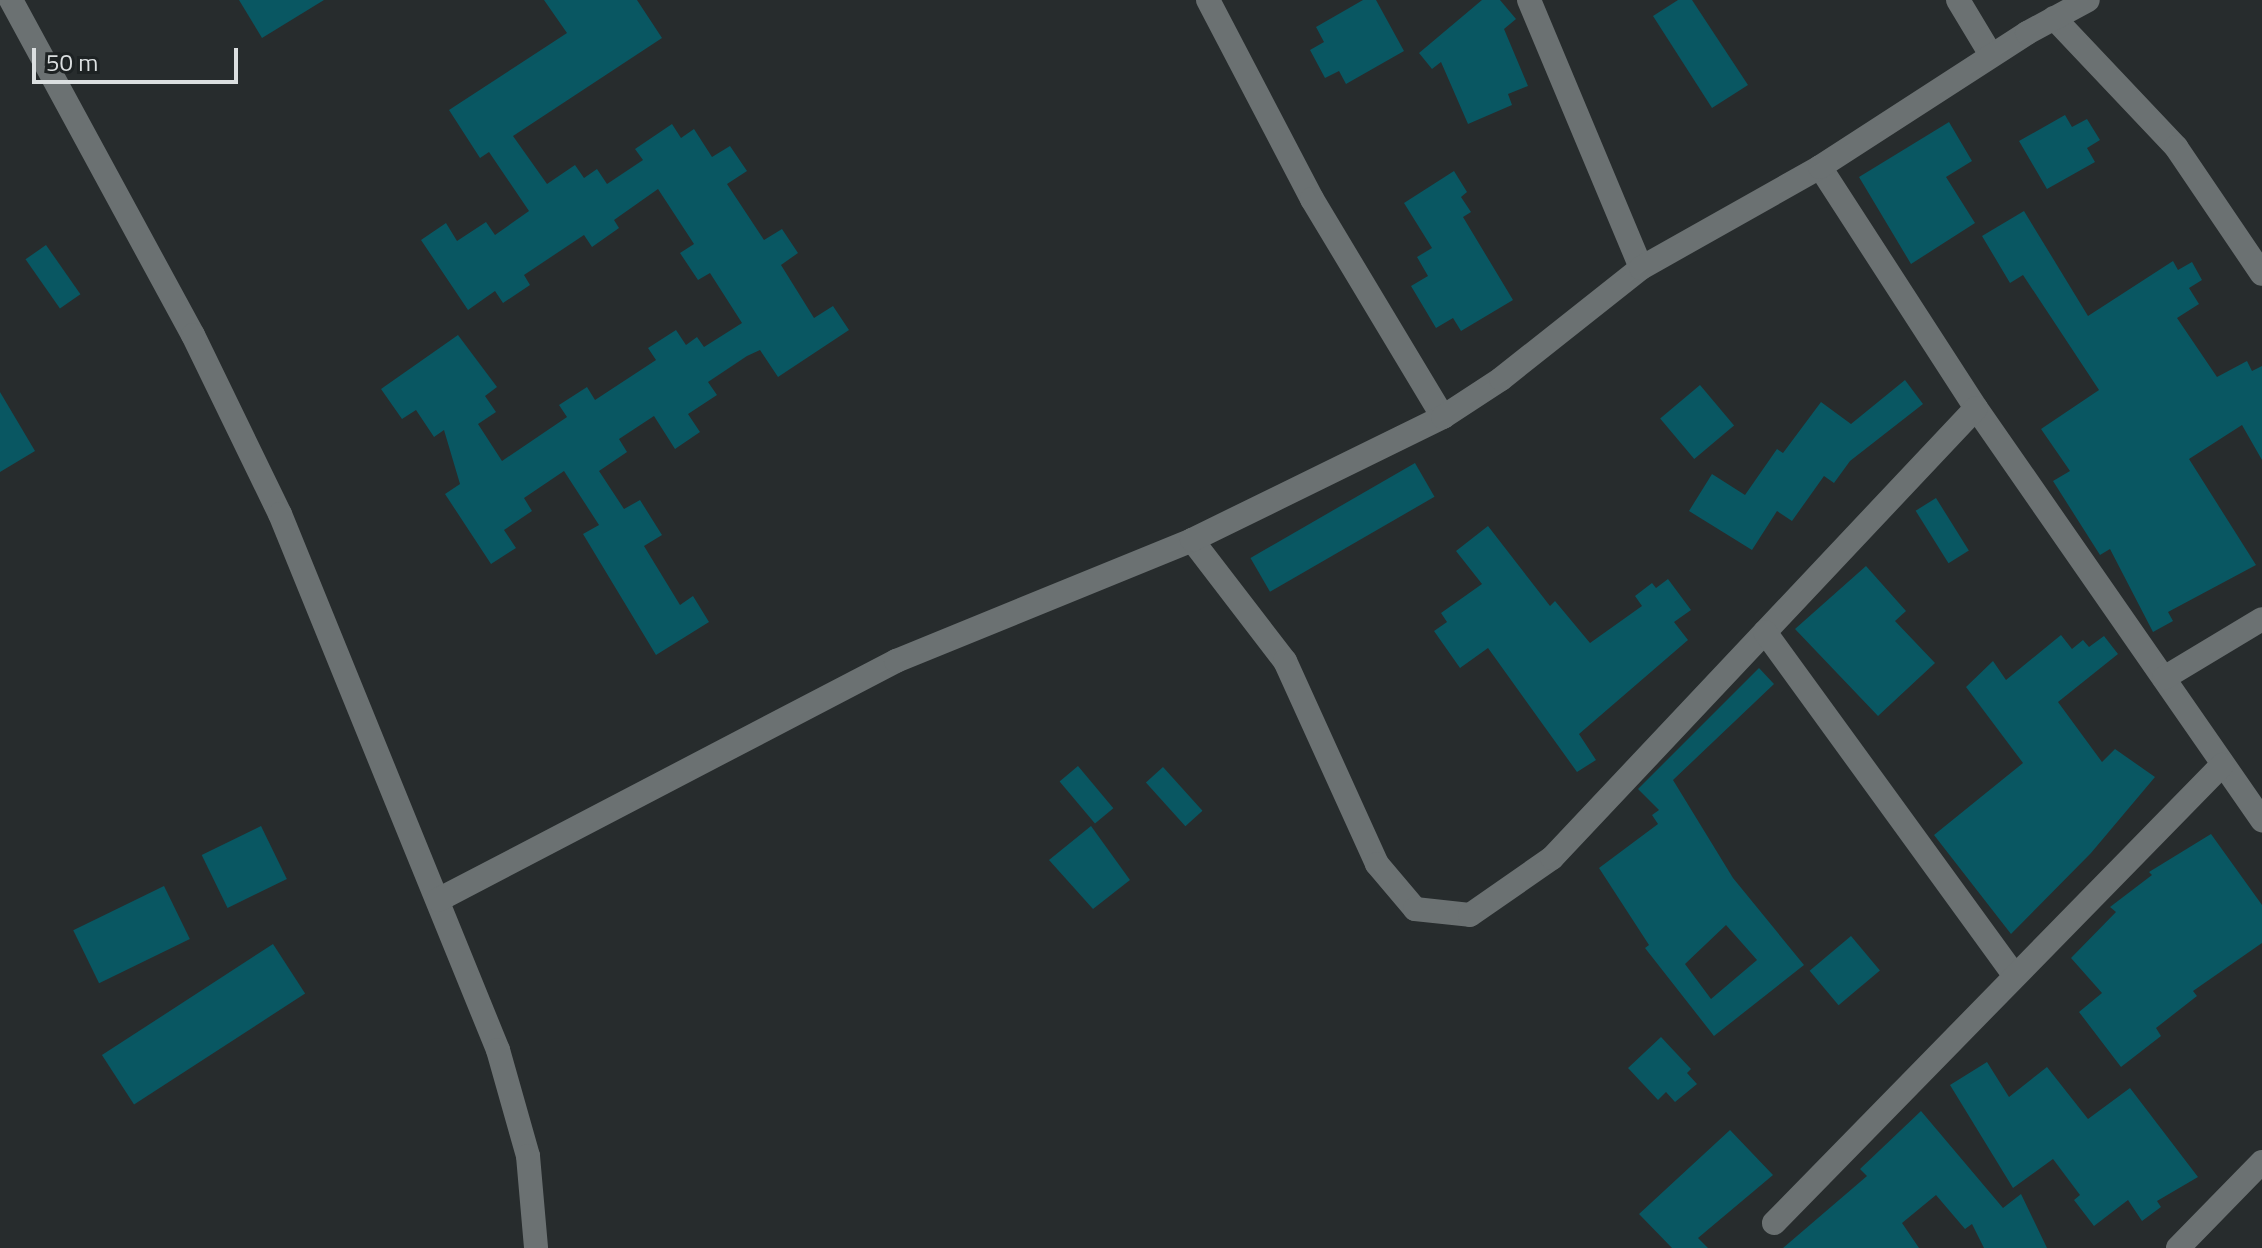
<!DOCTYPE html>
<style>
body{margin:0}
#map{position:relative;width:2262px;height:1248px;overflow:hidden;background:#272c2d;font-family:"Titillium Web",sans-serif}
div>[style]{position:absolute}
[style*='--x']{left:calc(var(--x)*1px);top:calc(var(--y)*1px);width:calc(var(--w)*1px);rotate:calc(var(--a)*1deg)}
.building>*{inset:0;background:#095762;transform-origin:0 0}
.minor>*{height:24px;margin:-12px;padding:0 12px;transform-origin:12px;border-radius:12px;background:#6b7172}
span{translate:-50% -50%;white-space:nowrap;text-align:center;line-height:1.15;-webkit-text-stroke:8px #1d2223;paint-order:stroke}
.scale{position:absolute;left:32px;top:48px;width:206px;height:36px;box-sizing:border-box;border:4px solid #dbdfe0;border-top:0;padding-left:10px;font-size:24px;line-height:28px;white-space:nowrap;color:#dbdfe0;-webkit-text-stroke:6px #1d2223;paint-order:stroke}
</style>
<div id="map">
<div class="building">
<i style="clip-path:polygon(239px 0,324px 0,262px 38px)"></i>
<i style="clip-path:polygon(544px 0,637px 0,662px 38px,513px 136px,547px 184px,575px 165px,584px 178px,597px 169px,607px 184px,643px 160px,635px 149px,672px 124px,681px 138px,694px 129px,712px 157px,730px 146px,747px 171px,727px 184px,764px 240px,782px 229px,798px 253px,781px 265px,814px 318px,833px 306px,849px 330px,778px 377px,760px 350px,747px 356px,708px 382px,717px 395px,688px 414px,700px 432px,675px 449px,654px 416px,619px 439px,627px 452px,599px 471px,624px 509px,640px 500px,662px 535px,644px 546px,680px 605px,693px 596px,709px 622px,656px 655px,583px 534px,599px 525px,564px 471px,524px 498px,532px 511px,504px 530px,516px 548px,491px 564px,445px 494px,460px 484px,444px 430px,434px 437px,416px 410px,402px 419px,381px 389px,458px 335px,497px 387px,485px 396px,496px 412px,478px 424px,502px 461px,567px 417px,559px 405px,587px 387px,595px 400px,656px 360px,648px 348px,676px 330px,686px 345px,697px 337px,704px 347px,742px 323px,710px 273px,698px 280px,680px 253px,694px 244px,658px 189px,614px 220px,619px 228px,592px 247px,584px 235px,524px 275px,530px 285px,503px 303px,495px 291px,468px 310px,421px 240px,446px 223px,457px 241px,486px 222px,495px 235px,529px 211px,489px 152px,480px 158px,449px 110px,567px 33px)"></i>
<i style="clip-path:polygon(1363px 0,1376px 0,1404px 51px,1346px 84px,1339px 71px,1325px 78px,1310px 50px,1324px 42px,1316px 27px)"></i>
<i style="clip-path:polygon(1482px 0,1500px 0,1516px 19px,1504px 29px,1528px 86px,1508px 94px,1512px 105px,1468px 124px,1441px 62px,1432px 69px,1419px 53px)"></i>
<i style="clip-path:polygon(1678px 0,1692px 0,1748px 85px,1712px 108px,1653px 16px)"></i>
<i style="clip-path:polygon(2065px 115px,2072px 127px,2087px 119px,2100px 140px,2087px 148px,2095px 162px,2047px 189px,2019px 141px)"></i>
<i style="clip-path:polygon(1949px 122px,1972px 161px,1946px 177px,1975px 223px,1911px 264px,1859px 177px)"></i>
<i style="clip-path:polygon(1454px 171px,1467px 192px,1461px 197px,1471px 212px,1463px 217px,1513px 300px,1461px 331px,1453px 318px,1436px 328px,1411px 286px,1428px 276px,1417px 257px,1432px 248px,1404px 203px)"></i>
<i style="clip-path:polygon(2024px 211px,2088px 316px,2173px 261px,2178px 270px,2192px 262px,2202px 280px,2189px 288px,2199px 304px,2177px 318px,2217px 377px,2247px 361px,2252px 371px,2262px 366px,2262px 460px,2242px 425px,2189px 459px,2256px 565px,2168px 612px,2173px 621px,2153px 632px,2110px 549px,2100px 555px,2053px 481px,2070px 471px,2041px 429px,2099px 390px,2023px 275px,2010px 283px,1982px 236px)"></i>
<i style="left:46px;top:245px;width:60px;height:25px;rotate:55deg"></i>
<i style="clip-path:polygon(1905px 380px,1923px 404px,1850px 461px,1834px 483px,1824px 476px,1792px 521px,1777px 511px,1752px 550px,1689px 511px,1712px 474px,1745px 495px,1777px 449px,1783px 453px,1821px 402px,1851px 424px)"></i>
<i style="left:1700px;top:385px;width:53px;height:52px;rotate:50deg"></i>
<i style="clip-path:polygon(0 392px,35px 451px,0 472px)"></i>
<i style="left:1415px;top:463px;width:39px;height:190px;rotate:60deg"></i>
<i style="left:1936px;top:498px;width:62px;height:24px;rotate:58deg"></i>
<i style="clip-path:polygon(1488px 526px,1550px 606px,1555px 601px,1590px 643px,1642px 606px,1635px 596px,1652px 583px,1656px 588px,1668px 579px,1691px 610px,1674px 622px,1688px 640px,1579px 734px,1596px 760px,1577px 772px,1488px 648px,1460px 668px,1434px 631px,1447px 622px,1441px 613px,1482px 584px,1456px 551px)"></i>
<i style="clip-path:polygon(1866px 566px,1906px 611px,1895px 621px,1935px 663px,1878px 716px,1795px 629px)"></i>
<i style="clip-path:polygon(2061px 635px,2072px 649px,2083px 640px,2089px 647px,2104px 636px,2118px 654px,2058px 702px,2102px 762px,2115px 749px,2155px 777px,2091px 853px,2011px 934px,1934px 835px,2023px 763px,1966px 687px,1993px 661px,2006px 680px)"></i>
<i style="clip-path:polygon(evenodd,1759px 668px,1774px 684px,1673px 780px,1733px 878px,1804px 965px,1714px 1036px,1645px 948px,1649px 945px,1599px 868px,1658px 824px,1652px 815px,1659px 810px,1638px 789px,1759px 668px,1726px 925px,1757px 960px,1711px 999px,1685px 964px,1726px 925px)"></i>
<i style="left:1078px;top:766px;width:55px;height:24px;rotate:50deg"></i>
<i style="left:1163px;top:767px;width:59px;height:23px;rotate:48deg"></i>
<i style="left:261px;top:826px;width:59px;height:66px;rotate:64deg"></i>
<i style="clip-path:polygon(1091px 826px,1130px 880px,1093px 909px,1049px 860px)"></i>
<i style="clip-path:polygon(2211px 834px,2262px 905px,2262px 943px,2193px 991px,2197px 996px,2156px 1028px,2161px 1036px,2121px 1067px,2079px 1012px,2102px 993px,2071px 958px,2116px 912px,2110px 907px,2152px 875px,2149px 872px)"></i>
<i style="left:164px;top:886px;width:59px;height:101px;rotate:64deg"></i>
<i style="left:1851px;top:936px;width:45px;height:54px;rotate:50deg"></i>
<i style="left:273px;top:944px;width:59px;height:204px;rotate:57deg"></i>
<i style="clip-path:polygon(1661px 1037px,1691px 1069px,1687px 1073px,1697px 1084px,1675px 1102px,1666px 1092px,1658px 1100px,1628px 1068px)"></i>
<i style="clip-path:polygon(1987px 1062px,2009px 1097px,2047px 1067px,2088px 1119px,2130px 1088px,2198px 1177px,2157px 1201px,2161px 1207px,2142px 1221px,2128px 1200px,2094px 1226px,2074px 1200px,2080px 1195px,2053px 1159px,2013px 1188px,1950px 1085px)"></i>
<i style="clip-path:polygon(1921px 1111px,2003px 1208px,2021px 1194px,2047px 1248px,1984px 1248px,1972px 1224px,1965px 1229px,1936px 1195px,1902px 1223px,1919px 1248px,1783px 1248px,1867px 1176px,1860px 1169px)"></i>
<i style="clip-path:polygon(1730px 1130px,1773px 1175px,1698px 1238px,1708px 1248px,1672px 1248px,1639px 1214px)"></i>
</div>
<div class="minor">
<i style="--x:11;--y:0;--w:381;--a:61.5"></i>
<i style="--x:193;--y:335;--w:199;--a:64.1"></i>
<i style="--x:280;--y:514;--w:579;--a:67.87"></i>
<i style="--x:498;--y:1050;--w:110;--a:74.2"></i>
<i style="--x:528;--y:1156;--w:92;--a:85"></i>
<i style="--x:1208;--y:0;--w:225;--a:62.4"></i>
<i style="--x:1312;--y:199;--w:254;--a:59"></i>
<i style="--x:1529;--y:0;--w:290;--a:67.3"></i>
<i style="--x:1958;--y:0;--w:64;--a:59"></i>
<i style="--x:2054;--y:18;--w:178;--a:46.6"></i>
<i style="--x:2176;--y:147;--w:153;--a:55.9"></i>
<i style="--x:1820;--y:167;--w:287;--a:57.1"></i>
<i style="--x:1976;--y:408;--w:502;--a:55.23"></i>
<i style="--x:1192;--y:540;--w:153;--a:52.5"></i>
<i style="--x:1285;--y:661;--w:223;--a:65.6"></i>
<i style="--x:1377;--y:864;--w:59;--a:49.8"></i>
<i style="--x:1415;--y:909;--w:55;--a:6.2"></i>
<i style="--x:1470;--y:915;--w:100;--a:-34.8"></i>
<i style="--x:1552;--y:858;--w:618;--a:-46.7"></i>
<i style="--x:1765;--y:632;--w:425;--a:54"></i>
<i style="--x:2164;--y:678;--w:114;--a:-31"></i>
<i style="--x:438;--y:900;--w:517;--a:-27.56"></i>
<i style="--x:896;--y:661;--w:320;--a:-22.2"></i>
<i style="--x:1192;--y:540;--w:280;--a:-26.1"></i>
<i style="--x:1443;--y:417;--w:69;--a:-33.2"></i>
<i style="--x:1501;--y:379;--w:179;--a:-38.4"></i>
<i style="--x:1641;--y:268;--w:206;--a:-29.4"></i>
<i style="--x:1820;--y:167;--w:247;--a:-32.9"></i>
<i style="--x:2027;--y:33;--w:69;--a:-28.4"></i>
<i style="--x:1774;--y:1223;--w:641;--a:-45.63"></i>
<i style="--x:2178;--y:1248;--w:120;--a:-45.7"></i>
</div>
<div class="scale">50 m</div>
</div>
